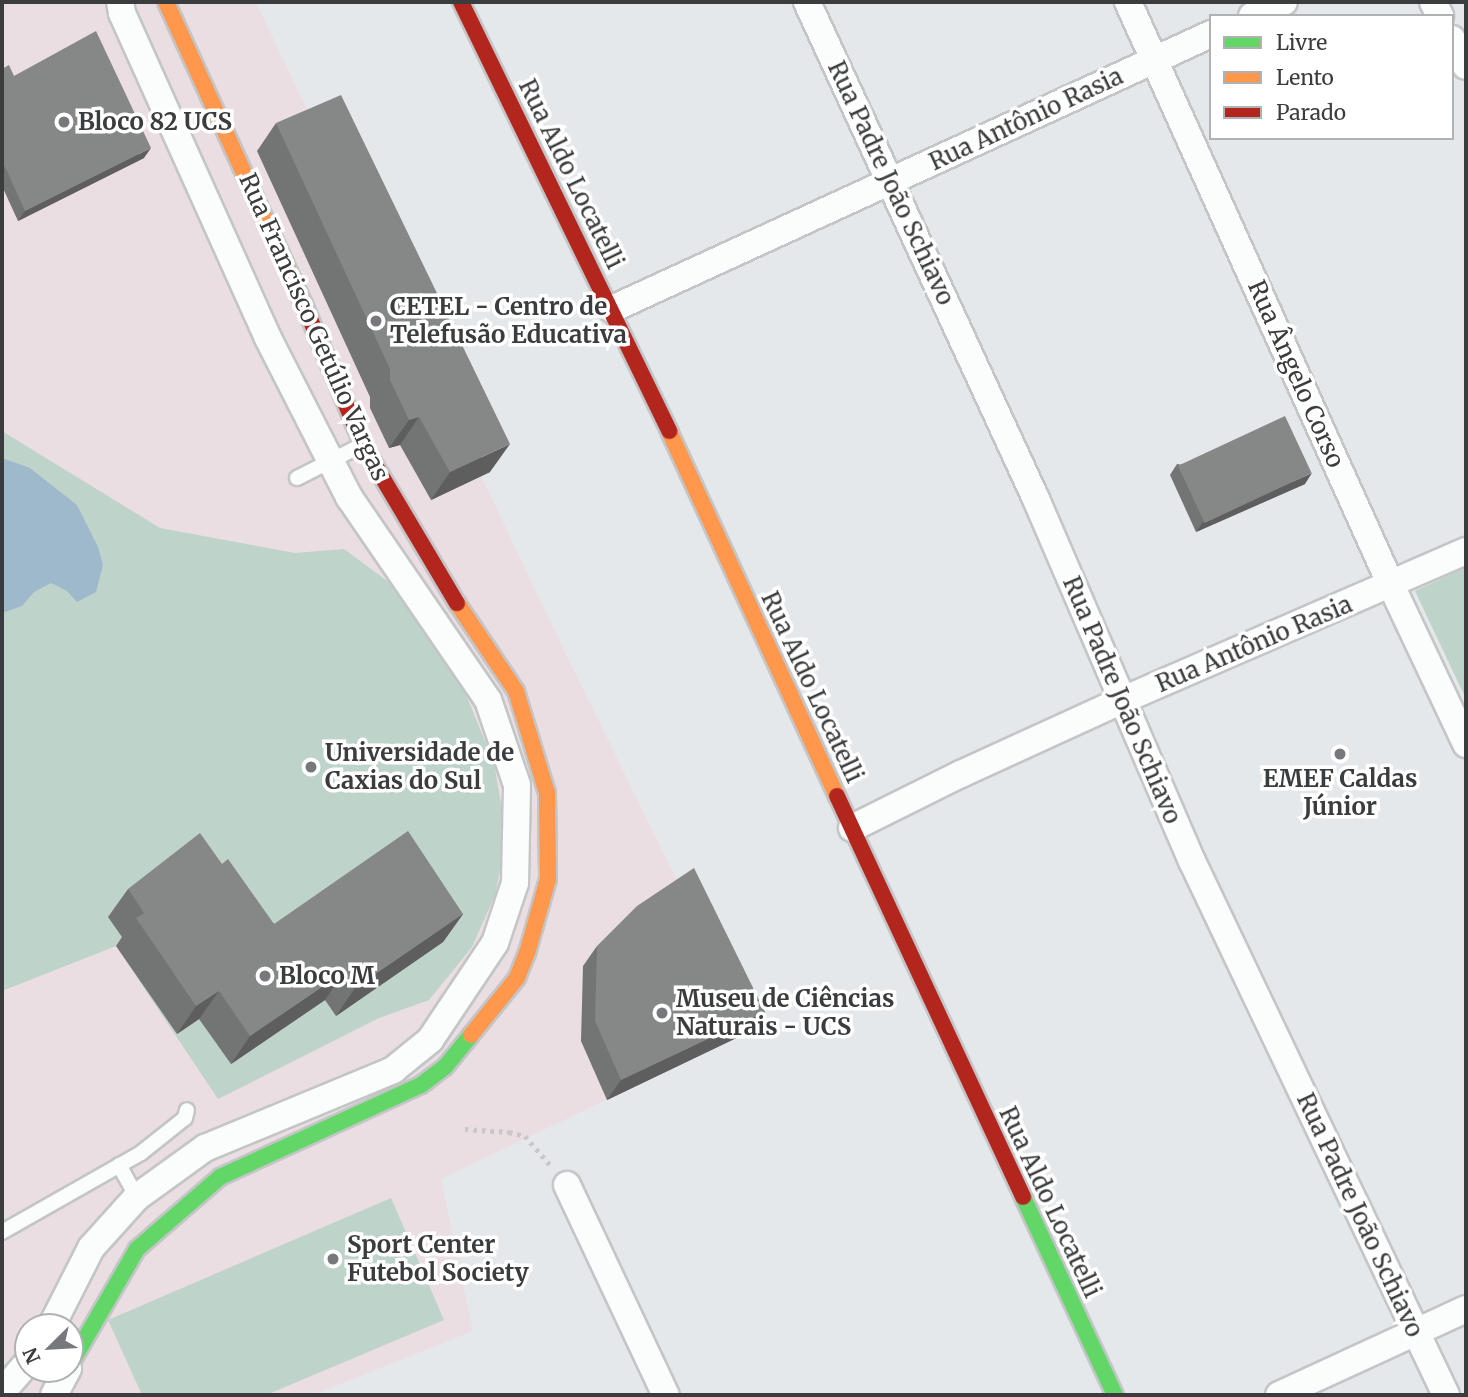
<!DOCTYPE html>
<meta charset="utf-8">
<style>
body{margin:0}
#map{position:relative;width:1468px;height:1397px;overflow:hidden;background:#e5e8eb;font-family:Merriweather,serif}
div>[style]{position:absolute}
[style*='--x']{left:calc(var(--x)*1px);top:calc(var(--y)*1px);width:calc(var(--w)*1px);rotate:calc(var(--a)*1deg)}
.education>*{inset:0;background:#eadee3}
.green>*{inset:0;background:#bed3ca}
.water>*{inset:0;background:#9fb9cc}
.path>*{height:4.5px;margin-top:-2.25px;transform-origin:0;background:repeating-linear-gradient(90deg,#c8c8ca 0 3.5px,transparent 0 8.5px)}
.roads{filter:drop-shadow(2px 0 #c3c5c7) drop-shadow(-2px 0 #c3c5c7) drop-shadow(0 2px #c3c5c7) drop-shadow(0 -2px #c3c5c7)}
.lane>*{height:14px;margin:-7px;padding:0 7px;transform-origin:7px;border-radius:7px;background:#fbfcfc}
.street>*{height:26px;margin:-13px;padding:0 13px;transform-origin:13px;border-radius:13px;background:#fbfcfc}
.fast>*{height:16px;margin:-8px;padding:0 8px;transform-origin:8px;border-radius:8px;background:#63d668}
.slow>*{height:16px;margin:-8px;padding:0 8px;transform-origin:8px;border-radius:8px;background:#ff974d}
.jam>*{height:16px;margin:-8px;padding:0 8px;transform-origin:8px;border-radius:8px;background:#b3261e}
.wall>*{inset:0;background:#737474}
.shaded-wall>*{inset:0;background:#5e5e5e}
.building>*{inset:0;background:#868787;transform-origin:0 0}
.dots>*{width:19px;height:19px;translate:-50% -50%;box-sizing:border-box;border:4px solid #fff;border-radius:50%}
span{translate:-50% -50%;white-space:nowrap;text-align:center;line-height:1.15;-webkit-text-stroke:7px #fff;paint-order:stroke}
.street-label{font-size:24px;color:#3a3c3e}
.poi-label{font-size:24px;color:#3a3c3e;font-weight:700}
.left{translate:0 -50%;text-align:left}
.frame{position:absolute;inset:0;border:4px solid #3a3c3e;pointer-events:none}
.legend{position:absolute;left:1209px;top:14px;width:245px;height:126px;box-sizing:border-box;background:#fff;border:2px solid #b0b1b2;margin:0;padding:9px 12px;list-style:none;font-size:21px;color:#3a3c3e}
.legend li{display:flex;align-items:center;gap:14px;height:35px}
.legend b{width:35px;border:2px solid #b0b1b2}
.north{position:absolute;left:14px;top:1313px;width:70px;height:70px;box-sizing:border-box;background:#fff;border:2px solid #b0b1b2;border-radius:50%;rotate:246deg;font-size:19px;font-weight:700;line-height:28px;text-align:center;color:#3a3c3e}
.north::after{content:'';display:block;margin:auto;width:24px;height:32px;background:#76787b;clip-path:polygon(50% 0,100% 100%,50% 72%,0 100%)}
</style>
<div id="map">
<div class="education">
<i style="clip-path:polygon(evenodd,2px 2px,256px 2px,562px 646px,751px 1031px,441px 1179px,473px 1331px,313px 1395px,2px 1395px,2px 2px,28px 1327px,70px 1327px,70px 1369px,28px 1369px,28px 1327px)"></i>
</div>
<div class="green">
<i style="clip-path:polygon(2px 431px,160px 528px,295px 553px,344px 549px,390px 583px,460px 680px,494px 763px,507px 838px,495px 895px,472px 947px,429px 1000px,379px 1018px,218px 1099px,116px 946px,2px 991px)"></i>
<i style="clip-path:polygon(1466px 567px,1466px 699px,1415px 591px)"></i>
<i style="clip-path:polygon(391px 1198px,444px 1320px,266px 1395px,142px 1395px,108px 1320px)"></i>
</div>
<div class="water">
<i style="clip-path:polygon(2px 458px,30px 468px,77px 505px,98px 547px,103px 565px,96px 592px,77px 602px,67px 591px,51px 583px,34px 592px,22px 606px,2px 613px)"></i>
</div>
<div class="path">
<i style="--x:465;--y:1129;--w:44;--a:3.9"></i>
<i style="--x:509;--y:1132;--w:16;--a:14"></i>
<i style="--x:525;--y:1136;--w:40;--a:49"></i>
</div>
<div class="roads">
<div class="lane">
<i style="--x:297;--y:478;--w:73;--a:-26.9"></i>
<i style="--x:119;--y:1165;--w:37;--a:61"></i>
<i style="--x:2;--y:1232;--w:160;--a:-29.6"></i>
<i style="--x:141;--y:1153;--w:56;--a:-38.5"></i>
<i style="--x:185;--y:1118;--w:8;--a:-76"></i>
</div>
<div class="street">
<i style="--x:807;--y:2;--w:547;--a:65.26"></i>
<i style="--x:1036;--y:499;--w:394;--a:66.7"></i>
<i style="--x:1192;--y:861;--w:591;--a:64.56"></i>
<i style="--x:1128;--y:2;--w:640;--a:65.72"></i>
<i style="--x:1391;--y:585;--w:176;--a:64.7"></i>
<i style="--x:1433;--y:2;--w:16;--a:63"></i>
<i style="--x:1252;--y:16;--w:35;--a:-24"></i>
<i style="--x:1452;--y:39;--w:30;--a:63"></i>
<i style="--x:612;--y:309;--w:659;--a:-24.66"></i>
<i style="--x:852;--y:828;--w:122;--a:-26.4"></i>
<i style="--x:961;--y:774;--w:178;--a:-24.6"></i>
<i style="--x:1123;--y:700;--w:374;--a:-23.5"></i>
<i style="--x:567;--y:1185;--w:232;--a:64.8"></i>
<i style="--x:51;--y:1327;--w:89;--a:-63.1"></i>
<i style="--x:91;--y:1248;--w:69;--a:-48"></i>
<i style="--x:137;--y:1197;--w:84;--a:-35.8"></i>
<i style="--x:205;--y:1148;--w:204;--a:-22.5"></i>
<i style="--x:393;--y:1070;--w:48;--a:-39"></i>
<i style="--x:430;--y:1040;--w:117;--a:-56.2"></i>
<i style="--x:495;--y:943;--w:63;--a:-71.6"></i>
<i style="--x:515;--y:883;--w:98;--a:-88.8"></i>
<i style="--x:517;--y:785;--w:90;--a:-108.8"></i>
<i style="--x:488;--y:700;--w:246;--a:-124.4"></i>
<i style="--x:349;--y:497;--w:178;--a:-117"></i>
<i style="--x:268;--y:338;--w:356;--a:-114.2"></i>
<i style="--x:122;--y:13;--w:11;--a:-100"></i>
<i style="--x:2;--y:1392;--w:40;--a:-49"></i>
<i style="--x:54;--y:1395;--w:30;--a:-62"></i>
<i style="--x:1279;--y:1395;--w:206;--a:-24.7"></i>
</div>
<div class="fast">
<i style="--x:1023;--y:1197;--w:218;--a:65.1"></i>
<i style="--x:70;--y:1365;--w:134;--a:-60"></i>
<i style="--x:137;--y:1249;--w:110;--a:-40.9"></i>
<i style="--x:220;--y:1177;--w:221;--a:-24.6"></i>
<i style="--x:421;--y:1085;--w:30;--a:-37"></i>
<i style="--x:445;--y:1067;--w:41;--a:-50.9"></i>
</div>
<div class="slow">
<i style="--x:166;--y:2;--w:335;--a:65.5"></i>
<i style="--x:669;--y:431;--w:402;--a:65.3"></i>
<i style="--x:457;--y:603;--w:106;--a:56.2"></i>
<i style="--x:516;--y:691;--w:107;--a:73.1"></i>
<i style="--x:547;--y:793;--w:86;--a:89.3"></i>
<i style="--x:548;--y:879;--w:77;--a:105.8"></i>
<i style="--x:527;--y:953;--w:27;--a:112"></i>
<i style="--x:517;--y:978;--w:73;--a:128.9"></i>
</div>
<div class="jam">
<i style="--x:461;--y:2;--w:477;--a:64.1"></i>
<i style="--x:305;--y:307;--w:150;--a:67.2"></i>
<i style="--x:363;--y:445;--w:184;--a:59.3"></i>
<i style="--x:837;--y:796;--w:442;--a:65.1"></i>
</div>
</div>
<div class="wall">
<i style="clip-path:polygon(2px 69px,14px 76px,144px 158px,18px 221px,2px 186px)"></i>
<i style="clip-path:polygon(276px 123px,490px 472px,431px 500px,400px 445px,389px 448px,370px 408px,370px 397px,257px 151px)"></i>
<i style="clip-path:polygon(1177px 464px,1305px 484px,1196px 532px,1170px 475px)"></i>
<i style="clip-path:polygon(222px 864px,274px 924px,463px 914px,443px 942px,336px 1016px,325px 1000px,231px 1064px,199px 1019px,177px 1034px,116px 946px,122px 937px,108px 917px,128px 889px)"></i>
<i style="clip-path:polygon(597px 946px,765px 1012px,751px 1031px,607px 1100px,581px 1041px,583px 966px)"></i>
</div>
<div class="shaded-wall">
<i style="clip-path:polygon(151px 148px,144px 158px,18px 221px,25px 211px)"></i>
<i style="clip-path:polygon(419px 417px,400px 445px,389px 448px,409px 420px)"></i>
<i style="clip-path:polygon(510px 444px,490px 472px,431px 500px,450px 472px)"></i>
<i style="clip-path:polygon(1312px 473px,1305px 484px,1196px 532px,1203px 522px)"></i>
<i style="clip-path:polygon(463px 914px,443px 942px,336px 1016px,355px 988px)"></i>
<i style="clip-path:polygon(344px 972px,325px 1000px,231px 1064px,250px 1036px)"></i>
<i style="clip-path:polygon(219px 991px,199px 1019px,177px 1034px,196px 1006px)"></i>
<i style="clip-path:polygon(765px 1012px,751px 1031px,607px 1100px,621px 1080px)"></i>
</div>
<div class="building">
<i style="clip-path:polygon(96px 31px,151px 148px,25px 211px,2px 160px,2px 69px,9px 65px,14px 76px)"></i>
<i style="clip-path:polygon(341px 95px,510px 444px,450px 472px,419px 417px,409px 420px,390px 380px,390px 369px,276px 123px)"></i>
<i style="left:1285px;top:416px;width:63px;height:118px;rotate:65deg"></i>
<i style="clip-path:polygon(408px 831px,463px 914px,355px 988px,344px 972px,250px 1036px,219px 991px,196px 1006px,136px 918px,144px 913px,128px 889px,200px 833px,222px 864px,228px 859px,274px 924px)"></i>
<i style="clip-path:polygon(694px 868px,765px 1012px,621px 1080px,595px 1021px,597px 946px,637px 906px)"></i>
</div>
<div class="dots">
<i style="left:64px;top:122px;background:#76787b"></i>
<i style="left:376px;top:321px;background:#76787b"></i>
<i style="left:1340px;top:754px;background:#76787b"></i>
<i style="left:311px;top:767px;background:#76787b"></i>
<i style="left:265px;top:976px;background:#76787b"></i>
<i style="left:662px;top:1013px;background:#76787b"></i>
<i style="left:333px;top:1259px;background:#76787b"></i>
</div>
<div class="street-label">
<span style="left:1026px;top:119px;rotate:-25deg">Rua Antônio Rasia</span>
<span style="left:571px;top:174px;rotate:64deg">Rua Aldo Locatelli</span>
<span style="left:891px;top:183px;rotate:65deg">Rua Padre João Schiavo</span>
<span style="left:314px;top:327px;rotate:66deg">Rua Francisco Getúlio Vargas</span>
<span style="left:1296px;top:374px;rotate:66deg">Rua Ângelo Corso</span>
<span style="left:1254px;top:644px;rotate:-23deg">Rua Antônio Rasia</span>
<span style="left:812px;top:687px;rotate:65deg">Rua Aldo Locatelli</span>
<span style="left:1122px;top:700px;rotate:67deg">Rua Padre João Schiavo</span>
<span style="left:1050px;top:1202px;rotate:65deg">Rua Aldo Locatelli</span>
<span style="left:1360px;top:1215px;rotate:65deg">Rua Padre João Schiavo</span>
</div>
<div class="poi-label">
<span class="left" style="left:78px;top:122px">Bloco 82 UCS</span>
<span class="left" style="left:390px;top:321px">CETEL - Centro de<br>Telefusão Educativa</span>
<span class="left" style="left:325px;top:767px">Universidade de<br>Caxias do Sul</span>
<span style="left:1340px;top:793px">EMEF Caldas<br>Júnior</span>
<span class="left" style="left:279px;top:976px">Bloco M</span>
<span class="left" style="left:676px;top:1013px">Museu de Ciências<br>Naturais - UCS</span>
<span class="left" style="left:347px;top:1259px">Sport Center<br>Futebol Society</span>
</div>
<div class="frame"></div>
<ul class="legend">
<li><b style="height:9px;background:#63d668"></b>Livre</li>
<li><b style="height:9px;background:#ff974d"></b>Lento</li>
<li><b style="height:9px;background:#b3261e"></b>Parado</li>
</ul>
<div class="north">N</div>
</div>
